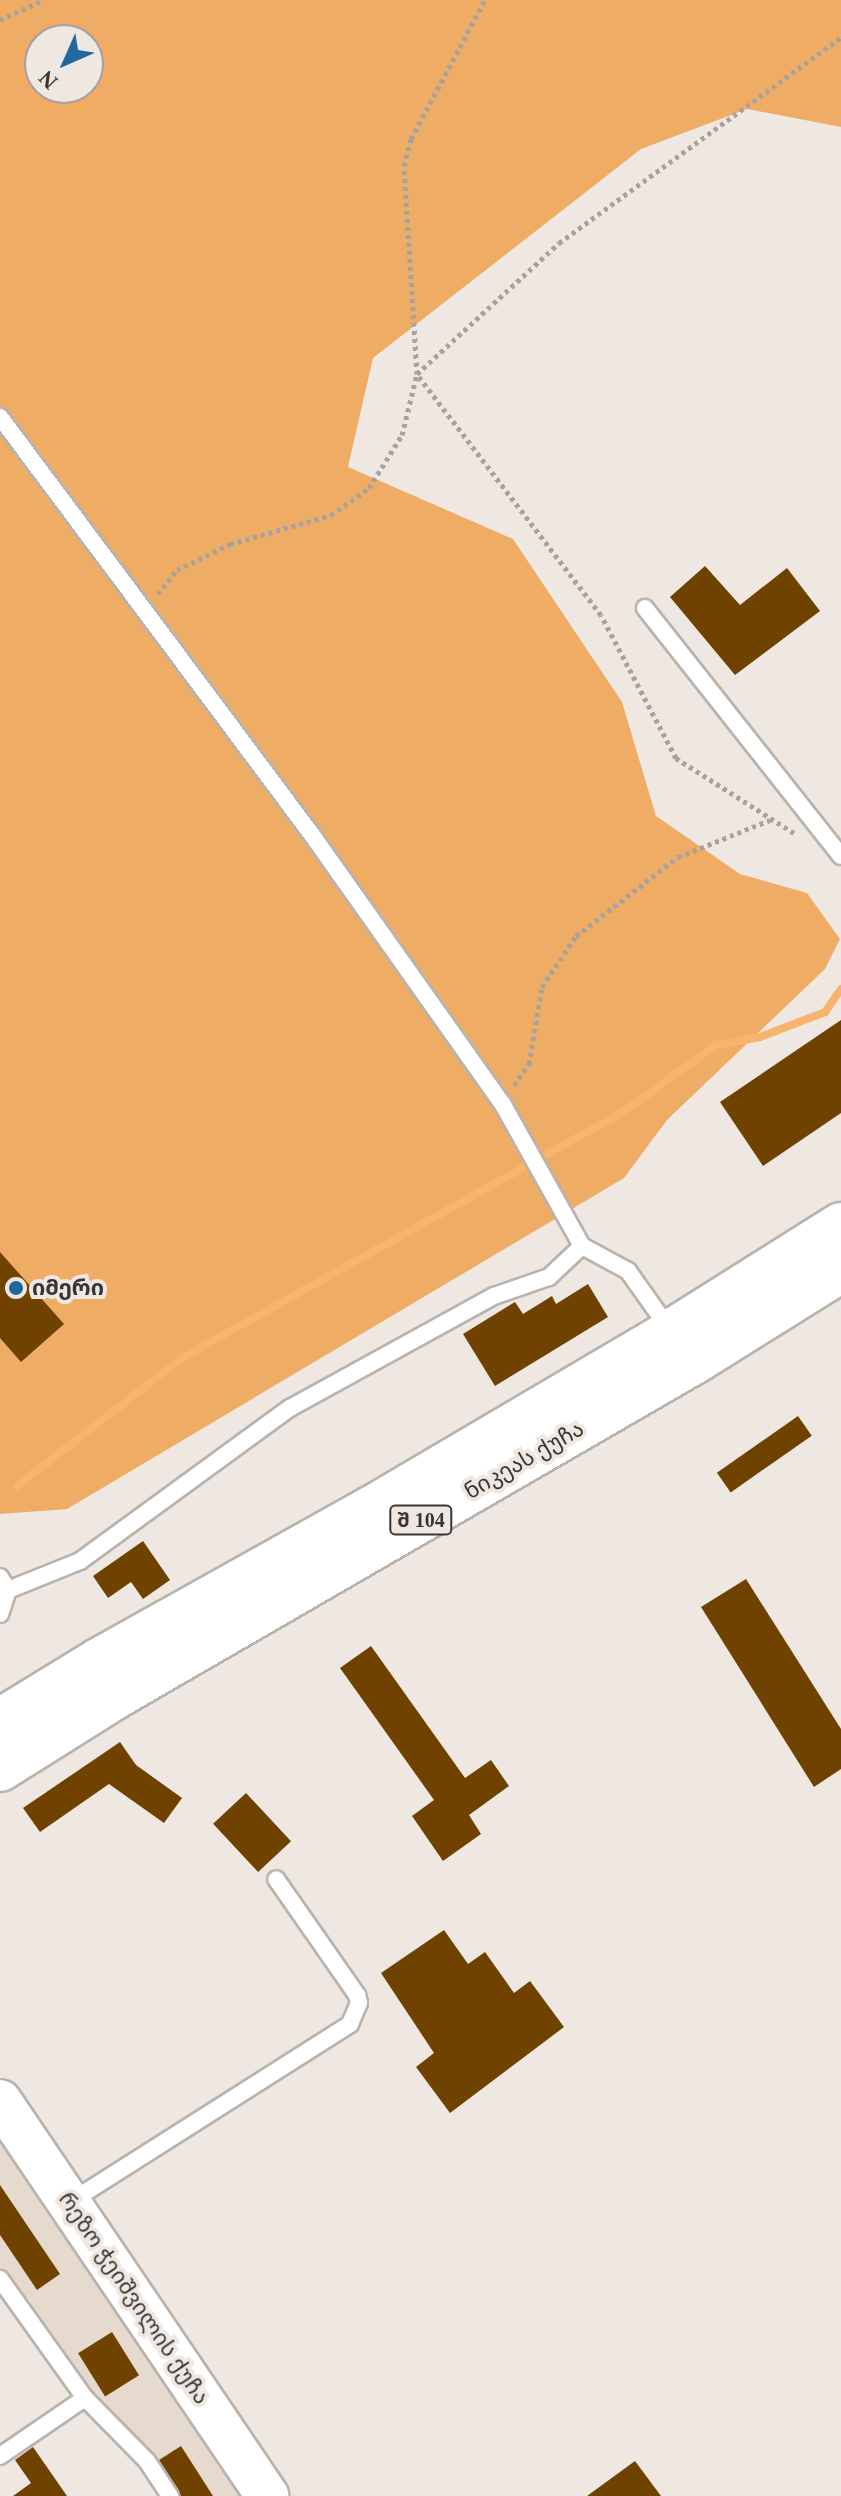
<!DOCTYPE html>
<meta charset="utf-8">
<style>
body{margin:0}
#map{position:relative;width:841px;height:2496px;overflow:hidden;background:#efe8e2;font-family:"Times New Roman","Noto Sans Georgian",serif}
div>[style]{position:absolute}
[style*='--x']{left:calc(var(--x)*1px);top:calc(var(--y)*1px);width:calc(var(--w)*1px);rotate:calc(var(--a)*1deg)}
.built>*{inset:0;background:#e6dacf}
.forest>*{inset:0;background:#efac64}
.stream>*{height:8px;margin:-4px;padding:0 4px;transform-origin:4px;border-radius:4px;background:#f8b46c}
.building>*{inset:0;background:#704200;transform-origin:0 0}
.path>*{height:5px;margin-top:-2.5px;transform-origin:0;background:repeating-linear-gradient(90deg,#a7a29d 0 4px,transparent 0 8px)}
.roads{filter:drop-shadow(2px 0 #b9b3ad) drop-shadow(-2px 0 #b9b3ad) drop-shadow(0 2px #b9b3ad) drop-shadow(0 -2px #b9b3ad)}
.lane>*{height:16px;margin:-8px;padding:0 8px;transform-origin:8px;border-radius:8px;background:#fff}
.secondary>*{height:42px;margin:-21px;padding:0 21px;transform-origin:21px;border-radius:21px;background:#fff}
.primary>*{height:44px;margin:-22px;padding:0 22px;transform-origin:22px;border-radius:22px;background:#fff}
.dots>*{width:22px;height:22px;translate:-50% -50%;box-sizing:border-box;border:4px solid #efe8e2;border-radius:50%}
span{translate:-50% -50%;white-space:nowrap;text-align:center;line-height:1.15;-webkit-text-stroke:8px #efe8e2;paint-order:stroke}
.shield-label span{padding:2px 6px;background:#efe8e2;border:2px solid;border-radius:6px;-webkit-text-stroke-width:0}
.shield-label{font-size:20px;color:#383633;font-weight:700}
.poi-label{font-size:22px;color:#383633;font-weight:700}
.left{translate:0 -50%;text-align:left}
.street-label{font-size:22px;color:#383633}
.north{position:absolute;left:24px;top:24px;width:80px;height:80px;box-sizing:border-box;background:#efe8e2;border:2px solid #a6a19c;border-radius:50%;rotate:225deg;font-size:22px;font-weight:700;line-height:32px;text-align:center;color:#383633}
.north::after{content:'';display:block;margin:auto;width:28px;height:36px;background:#24679c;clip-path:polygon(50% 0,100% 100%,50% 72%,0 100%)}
</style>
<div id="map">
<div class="built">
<i style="clip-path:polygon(0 2122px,261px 2496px,170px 2496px,85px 2398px,0 2279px)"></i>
</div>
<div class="forest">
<i style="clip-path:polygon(evenodd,0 0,841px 0,841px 127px,747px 109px,641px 149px,373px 358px,348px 467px,513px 539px,622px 702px,656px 816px,740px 874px,807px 893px,840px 939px,825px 969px,667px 1120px,624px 1178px,67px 1509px,0 1514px,0 0,40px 40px,88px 40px,88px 88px,40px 88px,40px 40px)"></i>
</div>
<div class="stream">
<i style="--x:17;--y:1486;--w:209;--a:-37.8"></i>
<i style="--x:182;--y:1358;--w:505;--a:-29.15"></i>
<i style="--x:623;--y:1112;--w:115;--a:-35.8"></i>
<i style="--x:716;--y:1045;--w:45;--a:-10.3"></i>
<i style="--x:760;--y:1037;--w:70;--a:-21"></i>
<i style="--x:825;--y:1012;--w:28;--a:-55"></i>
</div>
<div class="building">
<i style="clip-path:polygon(705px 566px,740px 605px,787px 568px,820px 611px,735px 675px,670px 597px)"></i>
<i style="clip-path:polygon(841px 1020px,841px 1113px,763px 1166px,720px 1102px)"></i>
<i style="clip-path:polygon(0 1252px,64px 1324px,21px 1362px,0 1338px)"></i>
<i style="clip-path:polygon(588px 1284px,608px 1317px,495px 1386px,463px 1334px,515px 1302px,523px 1314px,552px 1296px,556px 1304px)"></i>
<i style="left:798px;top:1416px;width:24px;height:99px;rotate:55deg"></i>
<i style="clip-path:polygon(143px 1541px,170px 1580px,143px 1599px,131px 1582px,108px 1598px,93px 1576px)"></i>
<i style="clip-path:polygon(746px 1579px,841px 1729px,841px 1769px,814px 1787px,701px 1607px)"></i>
<i style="clip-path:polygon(371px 1646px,465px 1778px,491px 1760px,509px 1786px,469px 1815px,481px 1834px,443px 1861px,412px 1816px,434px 1800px,340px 1668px)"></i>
<i style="clip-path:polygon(120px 1742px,136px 1765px,182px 1798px,164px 1823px,109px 1784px,40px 1832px,23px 1808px)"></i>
<i style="left:246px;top:1793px;width:66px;height:45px;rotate:47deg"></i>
<i style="clip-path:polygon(444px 1930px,468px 1964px,485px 1952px,514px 1993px,530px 1981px,564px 2027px,450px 2113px,416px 2067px,434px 2053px,381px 1973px)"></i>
<i style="clip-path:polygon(0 2185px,60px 2274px,37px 2290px,0 2235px)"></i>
<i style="left:112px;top:2332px;width:51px;height:40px;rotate:58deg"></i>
<i style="clip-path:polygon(181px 2446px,213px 2496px,181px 2496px,159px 2460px)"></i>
<i style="clip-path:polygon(33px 2447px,49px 2470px,67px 2496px,13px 2496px,31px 2483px,15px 2460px)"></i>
<i style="clip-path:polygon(635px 2461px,661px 2496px,587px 2496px)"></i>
</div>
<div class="path">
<i style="--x:0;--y:20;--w:47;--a:-24.9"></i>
<i style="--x:158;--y:594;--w:31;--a:-52"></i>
<i style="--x:177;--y:570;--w:59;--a:-26.1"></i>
<i style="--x:230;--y:544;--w:105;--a:-16"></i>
<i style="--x:331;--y:515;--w:47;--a:-35.4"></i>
<i style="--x:369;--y:488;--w:62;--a:-58.1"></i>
<i style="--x:402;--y:435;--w:63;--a:-76.2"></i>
<i style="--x:417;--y:374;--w:208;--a:-93.6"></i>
<i style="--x:404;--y:166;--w:28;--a:-75"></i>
<i style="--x:411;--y:139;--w:157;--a:-62"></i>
<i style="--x:794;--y:833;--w:140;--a:-147.6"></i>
<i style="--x:676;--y:758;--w:161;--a:-117.7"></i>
<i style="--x:601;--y:615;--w:303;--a:-127.4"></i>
<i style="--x:417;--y:374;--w:193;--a:-42.7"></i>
<i style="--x:559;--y:243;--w:349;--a:-36.1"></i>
<i style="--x:514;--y:1085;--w:26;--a:-54"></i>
<i style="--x:529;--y:1064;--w:78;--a:-80.4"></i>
<i style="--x:542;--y:987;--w:61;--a:-56.3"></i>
<i style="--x:576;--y:936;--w:129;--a:-37.8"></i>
<i style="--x:678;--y:857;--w:99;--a:-21.9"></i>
</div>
<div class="roads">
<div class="lane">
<i style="--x:0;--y:417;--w:522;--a:53.26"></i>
<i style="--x:312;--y:835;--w:329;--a:54.7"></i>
<i style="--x:502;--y:1103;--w:164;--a:60.8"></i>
<i style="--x:582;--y:1246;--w:52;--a:28.5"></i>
<i style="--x:628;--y:1271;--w:72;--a:54.6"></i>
<i style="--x:645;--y:608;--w:316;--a:51.7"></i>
<i style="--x:0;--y:1577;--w:15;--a:58"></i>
<i style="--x:8;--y:1590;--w:25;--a:108"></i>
<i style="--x:8;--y:1590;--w:78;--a:-21.9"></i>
<i style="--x:80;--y:1561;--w:260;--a:-36.1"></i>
<i style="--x:290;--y:1408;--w:233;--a:-28.8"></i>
<i style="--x:494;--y:1296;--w:58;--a:-19.1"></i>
<i style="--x:549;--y:1277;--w:45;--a:-43.2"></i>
<i style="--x:70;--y:2202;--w:332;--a:-32.4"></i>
<i style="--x:350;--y:2024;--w:23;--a:-67"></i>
<i style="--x:359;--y:2003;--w:8;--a:-104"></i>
<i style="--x:357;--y:1995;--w:141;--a:-124.9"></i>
<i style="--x:0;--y:2279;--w:146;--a:54.5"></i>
<i style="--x:85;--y:2398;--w:88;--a:45.5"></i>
<i style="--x:147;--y:2461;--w:42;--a:56.7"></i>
<i style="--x:0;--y:2456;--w:103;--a:-34.3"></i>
</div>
<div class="secondary">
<i style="--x:0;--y:2101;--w:477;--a:55.9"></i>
</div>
<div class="primary">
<i style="--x:0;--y:1721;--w:115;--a:-31.5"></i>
<i style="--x:98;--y:1661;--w:316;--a:-29.2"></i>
<i style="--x:374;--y:1507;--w:345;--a:-30.5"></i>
<i style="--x:671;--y:1332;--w:201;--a:-32.2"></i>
<i style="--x:0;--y:1769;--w:133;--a:-32.1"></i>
<i style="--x:113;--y:1698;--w:675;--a:-30.06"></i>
<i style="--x:697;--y:1360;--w:170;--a:-32"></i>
</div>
</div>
<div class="dots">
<i style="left:16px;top:1288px;background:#24679c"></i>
</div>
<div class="shield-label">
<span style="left:421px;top:1520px">შ 104</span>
</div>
<div class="poi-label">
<span class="left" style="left:32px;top:1288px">იმერი</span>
</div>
<div class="street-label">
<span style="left:524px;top:1460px;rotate:-30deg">ნიკეას ქუჩა</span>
<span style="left:134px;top:2298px;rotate:56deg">რეზო ჭეიშვილის ქუჩა</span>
</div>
<div class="north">N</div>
</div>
